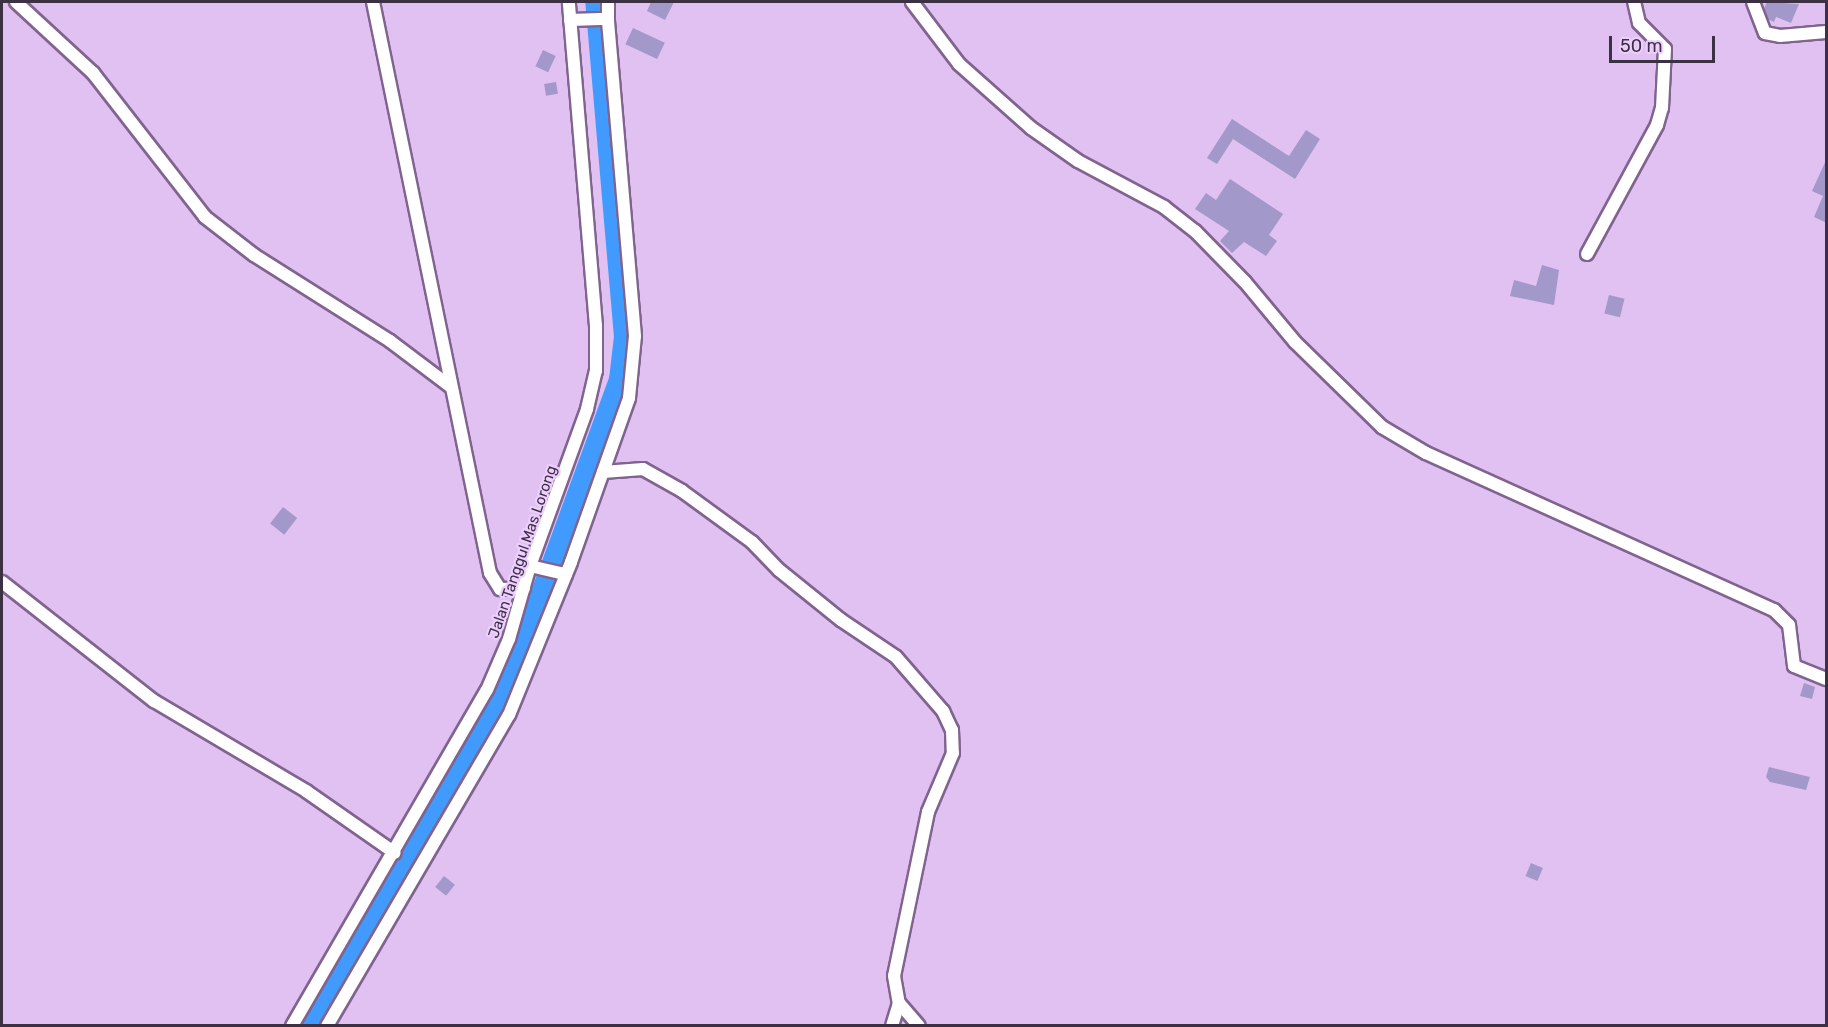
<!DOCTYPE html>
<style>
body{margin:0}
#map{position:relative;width:1828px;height:1027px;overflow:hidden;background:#e0c1f1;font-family:Rubik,sans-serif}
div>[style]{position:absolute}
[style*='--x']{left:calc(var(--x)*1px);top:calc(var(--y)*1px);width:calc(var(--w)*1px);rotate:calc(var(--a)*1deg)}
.river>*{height:26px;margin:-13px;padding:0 13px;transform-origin:13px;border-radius:13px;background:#419bfe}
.building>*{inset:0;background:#a298ca;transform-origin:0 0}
.roads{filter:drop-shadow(2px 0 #80648f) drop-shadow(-2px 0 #80648f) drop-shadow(0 2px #80648f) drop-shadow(0 -2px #80648f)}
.minor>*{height:12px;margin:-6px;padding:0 6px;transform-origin:6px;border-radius:6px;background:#fff}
span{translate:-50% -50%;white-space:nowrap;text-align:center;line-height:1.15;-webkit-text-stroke:4.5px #edcefe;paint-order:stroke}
.street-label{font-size:15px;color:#3c3043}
.frame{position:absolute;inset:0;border:3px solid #3c3043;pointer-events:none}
.scale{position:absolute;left:1609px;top:36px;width:106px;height:27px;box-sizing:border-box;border:3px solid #3c3043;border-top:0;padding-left:8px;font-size:18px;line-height:21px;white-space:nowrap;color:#3c3043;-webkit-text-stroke:4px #edcefe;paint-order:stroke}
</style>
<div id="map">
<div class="river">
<i style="--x:310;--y:1026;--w:403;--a:-59.7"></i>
<i style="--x:513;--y:678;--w:317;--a:-69.9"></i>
<i style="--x:622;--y:380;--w:43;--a:-83.4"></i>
<i style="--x:627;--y:337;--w:336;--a:-94.9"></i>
</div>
<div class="building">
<i style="clip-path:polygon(651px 2px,674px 2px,665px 20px,647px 11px)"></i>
<i style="clip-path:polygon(1767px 2px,1799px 4px,1791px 23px,1776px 17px,1774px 22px,1768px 19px,1764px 9px)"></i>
<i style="left:633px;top:28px;width:35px;height:18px;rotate:25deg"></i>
<i style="left:543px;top:50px;width:14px;height:18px;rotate:25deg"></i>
<i style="left:556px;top:82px;width:12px;height:12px;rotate:81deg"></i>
<i style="clip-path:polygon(1232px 119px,1289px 156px,1306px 130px,1320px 139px,1295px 179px,1233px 139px,1217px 164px,1207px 158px)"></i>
<i style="clip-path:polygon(1827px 158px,1827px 223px,1814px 217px,1823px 196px,1812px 191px)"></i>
<i style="clip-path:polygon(1230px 179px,1283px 214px,1269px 235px,1277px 241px,1266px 256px,1244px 242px,1232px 253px,1220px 241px,1229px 231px,1195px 209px,1206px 193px,1216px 200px)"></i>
<i style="clip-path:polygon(1542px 265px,1559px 270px,1554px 305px,1510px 296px,1514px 280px,1536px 286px)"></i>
<i style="left:1609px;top:295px;width:16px;height:19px;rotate:14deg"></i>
<i style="left:283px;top:507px;width:18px;height:21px;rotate:38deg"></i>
<i style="clip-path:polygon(1804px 683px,1815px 687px,1812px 699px,1800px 696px)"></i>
<i style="clip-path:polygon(1769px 767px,1810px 777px,1806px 790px,1770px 782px,1766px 777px)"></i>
<i style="left:1531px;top:863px;width:13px;height:14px;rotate:23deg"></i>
<i style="left:444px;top:876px;width:14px;height:14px;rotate:39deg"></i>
</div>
<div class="roads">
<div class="minor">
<i style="--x:16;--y:2;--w:105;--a:42.7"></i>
<i style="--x:93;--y:73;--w:182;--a:52.1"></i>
<i style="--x:205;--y:217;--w:62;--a:37.8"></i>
<i style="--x:254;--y:255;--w:161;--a:32.3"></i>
<i style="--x:390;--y:341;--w:76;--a:37"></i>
<i style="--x:373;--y:2;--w:583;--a:78.42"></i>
<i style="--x:490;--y:573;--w:19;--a:58"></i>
<i style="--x:500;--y:589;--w:24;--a:-2"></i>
<i style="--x:912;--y:2;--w:78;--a:52.8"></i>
<i style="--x:959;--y:64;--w:96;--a:41.6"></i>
<i style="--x:1031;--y:128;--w:57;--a:35.1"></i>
<i style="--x:1078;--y:161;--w:98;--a:28.1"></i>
<i style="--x:1164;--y:207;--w:39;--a:38"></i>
<i style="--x:1195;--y:231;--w:71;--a:45.6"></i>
<i style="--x:1245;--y:282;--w:78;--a:50.2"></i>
<i style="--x:1295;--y:342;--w:122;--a:44.3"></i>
<i style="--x:1382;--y:427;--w:51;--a:30.6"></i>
<i style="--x:1426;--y:453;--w:382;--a:24.3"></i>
<i style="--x:1774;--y:610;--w:21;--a:45"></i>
<i style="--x:1789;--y:625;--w:41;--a:83"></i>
<i style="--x:1794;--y:666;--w:35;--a:22"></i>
<i style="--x:1753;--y:2;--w:33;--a:69"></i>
<i style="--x:1765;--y:33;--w:15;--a:11"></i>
<i style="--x:1780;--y:36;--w:46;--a:-5"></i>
<i style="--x:570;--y:20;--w:38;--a:-2"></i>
<i style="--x:608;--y:19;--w:17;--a:-90"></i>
<i style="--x:1587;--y:254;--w:147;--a:-61.5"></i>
<i style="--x:1657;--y:125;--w:18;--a:-74"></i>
<i style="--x:1662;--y:108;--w:59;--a:-87.1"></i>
<i style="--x:1665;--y:49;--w:37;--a:-135"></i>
<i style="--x:1639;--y:23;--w:22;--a:-103"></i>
<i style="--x:603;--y:472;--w:40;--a:-4.3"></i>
<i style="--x:643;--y:469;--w:45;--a:29.4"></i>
<i style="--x:682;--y:491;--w:87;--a:36.1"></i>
<i style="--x:752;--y:542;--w:39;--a:46"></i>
<i style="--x:779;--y:570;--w:80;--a:38.9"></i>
<i style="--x:841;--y:620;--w:66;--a:33.9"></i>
<i style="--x:896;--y:657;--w:72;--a:49"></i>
<i style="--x:943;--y:711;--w:21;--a:65"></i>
<i style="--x:952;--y:730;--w:23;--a:88"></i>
<i style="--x:953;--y:753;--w:64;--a:113"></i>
<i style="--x:928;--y:812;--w:167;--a:101.7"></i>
<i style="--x:894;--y:976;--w:27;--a:80"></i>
<i style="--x:899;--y:1003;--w:30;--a:49"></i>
<i style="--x:530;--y:566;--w:37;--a:13"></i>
<i style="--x:2;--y:582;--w:193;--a:38.1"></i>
<i style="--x:154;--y:701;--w:177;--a:30.6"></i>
<i style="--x:306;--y:791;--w:108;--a:34.9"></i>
<i style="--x:292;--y:1026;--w:388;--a:-59.9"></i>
<i style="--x:487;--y:690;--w:56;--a:-66.7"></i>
<i style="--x:509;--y:639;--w:76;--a:-74"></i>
<i style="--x:530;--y:566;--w:167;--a:-70"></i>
<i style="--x:587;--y:409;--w:39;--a:-77"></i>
<i style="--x:596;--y:371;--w:45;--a:-90"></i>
<i style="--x:596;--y:326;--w:325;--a:-94.8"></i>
<i style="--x:327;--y:1026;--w:360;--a:-59.7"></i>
<i style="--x:509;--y:715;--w:165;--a:-67.9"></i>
<i style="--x:571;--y:562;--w:174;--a:-70.5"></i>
<i style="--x:629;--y:398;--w:62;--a:-84.5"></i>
<i style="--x:635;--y:336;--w:318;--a:-94.9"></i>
<i style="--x:892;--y:1026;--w:24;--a:-73"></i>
</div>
</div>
<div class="street-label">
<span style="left:523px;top:552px;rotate:-71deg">Jalan Tanggul Mas Lorong</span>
</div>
<div class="frame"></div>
<div class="scale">50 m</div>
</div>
